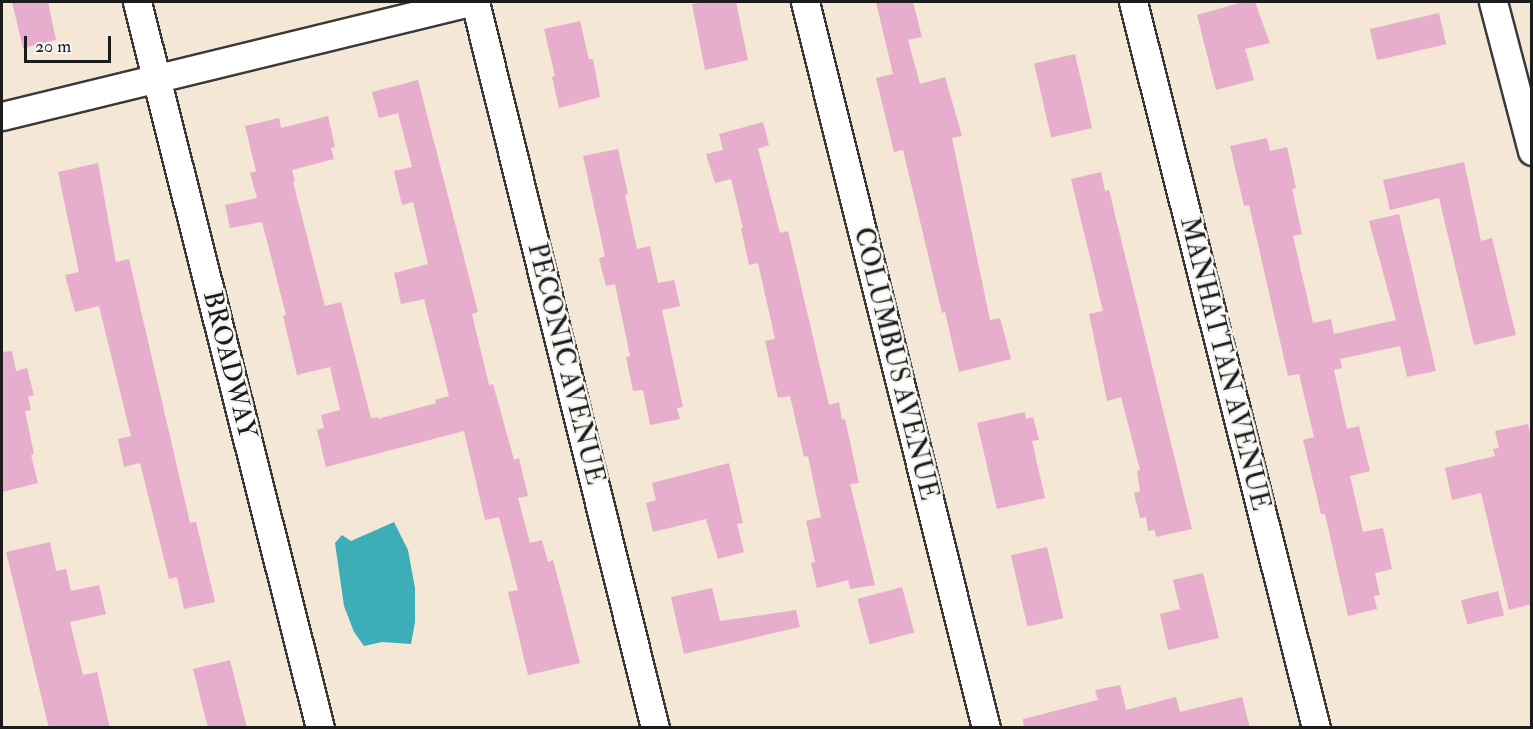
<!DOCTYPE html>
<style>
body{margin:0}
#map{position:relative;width:1533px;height:729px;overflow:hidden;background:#f4e7d5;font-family:"IM FELL Double Pica",serif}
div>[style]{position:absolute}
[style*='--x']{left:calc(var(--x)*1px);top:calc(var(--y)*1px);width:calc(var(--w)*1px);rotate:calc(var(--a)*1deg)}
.water>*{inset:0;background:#3daeb7}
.building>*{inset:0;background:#e7adcc;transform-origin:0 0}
.roads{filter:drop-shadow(2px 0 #3c3a38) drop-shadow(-2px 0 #3c3a38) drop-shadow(0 2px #3c3a38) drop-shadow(0 -2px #3c3a38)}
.street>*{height:27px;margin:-13.5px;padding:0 13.5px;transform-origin:13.5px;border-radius:13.5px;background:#fff}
span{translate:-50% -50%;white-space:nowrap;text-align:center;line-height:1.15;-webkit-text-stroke:5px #f6f6f2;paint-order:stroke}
.street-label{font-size:26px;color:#1c1c1c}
.frame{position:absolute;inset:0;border:3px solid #1c1c1c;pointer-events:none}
.scale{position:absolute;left:24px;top:36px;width:87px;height:27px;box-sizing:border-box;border:3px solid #1c1c1c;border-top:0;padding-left:8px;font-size:18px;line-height:21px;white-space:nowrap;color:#1c1c1c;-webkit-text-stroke:4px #f6f6f2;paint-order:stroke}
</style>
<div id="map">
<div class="water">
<i style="clip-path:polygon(394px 522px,408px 550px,415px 588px,415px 622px,411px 644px,382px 642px,364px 646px,354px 632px,344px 606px,335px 543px,342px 535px,351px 541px)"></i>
</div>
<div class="building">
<i style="clip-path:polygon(12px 2px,48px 2px,56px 40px,23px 48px)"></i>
<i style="clip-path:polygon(705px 2px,736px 2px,748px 60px,705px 70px,692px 4px)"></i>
<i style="clip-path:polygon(876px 2px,913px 2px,922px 37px,908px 40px,920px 84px,945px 77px,962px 136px,952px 138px,990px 320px,1000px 318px,1011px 359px,959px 372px,945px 312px,942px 313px,903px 150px,894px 152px,876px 78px,893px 74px)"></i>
<i style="clip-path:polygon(1243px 2px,1255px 2px,1270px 43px,1245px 49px,1254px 80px,1216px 90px,1197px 15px)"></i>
<i style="left:1439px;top:13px;width:32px;height:71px;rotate:77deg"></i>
<i style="clip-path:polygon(580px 21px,589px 59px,593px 59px,600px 97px,559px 108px,552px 77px,555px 76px,544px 29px)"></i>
<i style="left:1075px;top:54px;width:76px;height:42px;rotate:77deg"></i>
<i style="clip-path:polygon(418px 80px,478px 312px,472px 314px,489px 385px,493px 384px,514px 460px,519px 458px,528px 496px,518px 498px,530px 543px,542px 540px,548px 562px,553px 560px,580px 663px,528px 675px,508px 592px,518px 590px,499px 517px,485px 520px,464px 431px,326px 467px,317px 430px,324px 428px,321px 415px,340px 410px,330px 367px,297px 375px,283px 316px,286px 315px,262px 222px,230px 228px,225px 205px,257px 198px,250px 173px,256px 171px,245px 126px,279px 118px,281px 128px,328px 116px,335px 147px,331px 148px,334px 159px,292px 170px,295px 181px,293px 182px,325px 306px,341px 302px,371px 418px,378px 417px,378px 419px,436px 403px,435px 400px,449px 396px,424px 299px,401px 304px,394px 273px,428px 264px,413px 202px,402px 205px,394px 171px,412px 167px,398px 113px,379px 118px,372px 92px)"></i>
<i style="clip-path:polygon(763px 122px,769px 145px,758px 149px,780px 233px,788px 231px,829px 405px,839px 402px,842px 420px,845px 419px,859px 483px,850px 484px,875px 585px,850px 589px,848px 580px,817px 588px,811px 563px,815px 562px,806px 521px,821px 517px,808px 456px,804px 457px,790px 396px,778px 398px,765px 341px,775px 339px,758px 263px,749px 265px,741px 229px,743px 228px,731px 179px,715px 183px,706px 154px,723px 150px,719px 134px)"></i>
<i style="clip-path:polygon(1267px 138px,1270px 151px,1287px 147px,1296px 188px,1292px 189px,1302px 234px,1293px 236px,1313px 323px,1331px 319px,1334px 334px,1396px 320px,1369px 221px,1399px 214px,1436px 371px,1407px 377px,1400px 346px,1340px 359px,1342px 368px,1334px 370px,1347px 429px,1359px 426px,1370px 471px,1350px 476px,1363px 532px,1383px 528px,1392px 569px,1375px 573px,1380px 595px,1374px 596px,1377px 609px,1348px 616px,1325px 514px,1321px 514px,1303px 440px,1314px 437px,1299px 374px,1288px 376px,1249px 205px,1244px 206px,1230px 146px)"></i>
<i style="clip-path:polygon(618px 149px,628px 194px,625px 195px,637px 249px,650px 246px,658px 283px,674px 280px,680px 306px,662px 310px,683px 407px,677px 408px,680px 419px,650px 425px,643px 390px,633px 391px,626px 357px,630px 356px,615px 284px,606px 286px,599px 258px,605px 256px,583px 156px)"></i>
<i style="clip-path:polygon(1464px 162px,1481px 241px,1492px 238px,1516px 335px,1474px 345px,1439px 198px,1390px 210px,1383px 180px)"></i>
<i style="clip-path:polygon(98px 163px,116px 262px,129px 259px,190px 523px,196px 522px,215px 602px,184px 609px,177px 577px,169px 579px,140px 463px,124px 467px,118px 439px,131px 436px,99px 306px,75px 312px,65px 275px,79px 272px,58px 172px)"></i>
<i style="clip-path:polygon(1101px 172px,1105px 191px,1109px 190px,1192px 529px,1156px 537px,1155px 530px,1148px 531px,1146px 517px,1140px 518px,1134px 493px,1140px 491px,1137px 471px,1140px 470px,1121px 397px,1107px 401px,1089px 314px,1103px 311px,1071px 179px)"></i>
<i style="clip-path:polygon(12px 351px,16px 371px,27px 368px,34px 395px,28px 397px,31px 410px,25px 411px,34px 454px,31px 455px,38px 483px,2px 492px,2px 352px)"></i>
<i style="clip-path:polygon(1025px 412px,1026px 419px,1033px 417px,1039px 440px,1032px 441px,1045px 498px,997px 509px,977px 423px)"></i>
<i style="clip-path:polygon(1528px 424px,1532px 440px,1532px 604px,1509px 610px,1481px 493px,1452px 500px,1445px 468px,1495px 456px,1493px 449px,1499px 448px,1495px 431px)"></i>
<i style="clip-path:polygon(729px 463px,743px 523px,737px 524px,744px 552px,718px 559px,706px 519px,653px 532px,646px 503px,656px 500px,652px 483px)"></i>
<i style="clip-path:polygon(50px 542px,56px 571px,66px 569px,71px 591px,99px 585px,106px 614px,70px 622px,83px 675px,97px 672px,110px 728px,49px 728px,6px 552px)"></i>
<i style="left:1047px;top:547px;width:73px;height:37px;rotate:77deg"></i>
<i style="clip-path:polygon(1203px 573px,1219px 638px,1168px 650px,1160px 614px,1180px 609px,1173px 580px)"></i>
<i style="left:902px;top:587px;width:47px;height:46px;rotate:75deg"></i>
<i style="clip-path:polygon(712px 588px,720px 621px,796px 610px,800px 627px,684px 654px,671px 597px)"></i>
<i style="left:1498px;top:591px;width:25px;height:38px;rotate:76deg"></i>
<i style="clip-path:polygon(230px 660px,247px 728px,208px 728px,193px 669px)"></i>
<i style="clip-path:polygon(1120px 685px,1126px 710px,1176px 697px,1180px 712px,1242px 697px,1250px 728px,1024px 728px,1023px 719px,1098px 700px,1095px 690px)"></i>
</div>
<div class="roads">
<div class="street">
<i style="--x:137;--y:2;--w:749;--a:75.85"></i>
<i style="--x:475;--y:2;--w:748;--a:76.08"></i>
<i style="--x:805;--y:2;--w:748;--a:76"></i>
<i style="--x:1133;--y:2;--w:749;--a:75.85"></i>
<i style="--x:1493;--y:2;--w:154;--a:75.3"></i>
<i style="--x:2;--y:116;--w:480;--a:-13.7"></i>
</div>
</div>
<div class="street-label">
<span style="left:565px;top:364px;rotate:76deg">PECONIC AVENUE</span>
<span style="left:895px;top:364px;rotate:76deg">COLUMBUS AVENUE</span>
<span style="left:1224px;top:364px;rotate:76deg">MANHATTAN AVENUE</span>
<span style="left:229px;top:365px;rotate:76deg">BROADWAY</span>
</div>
<div class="frame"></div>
<div class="scale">20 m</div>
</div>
